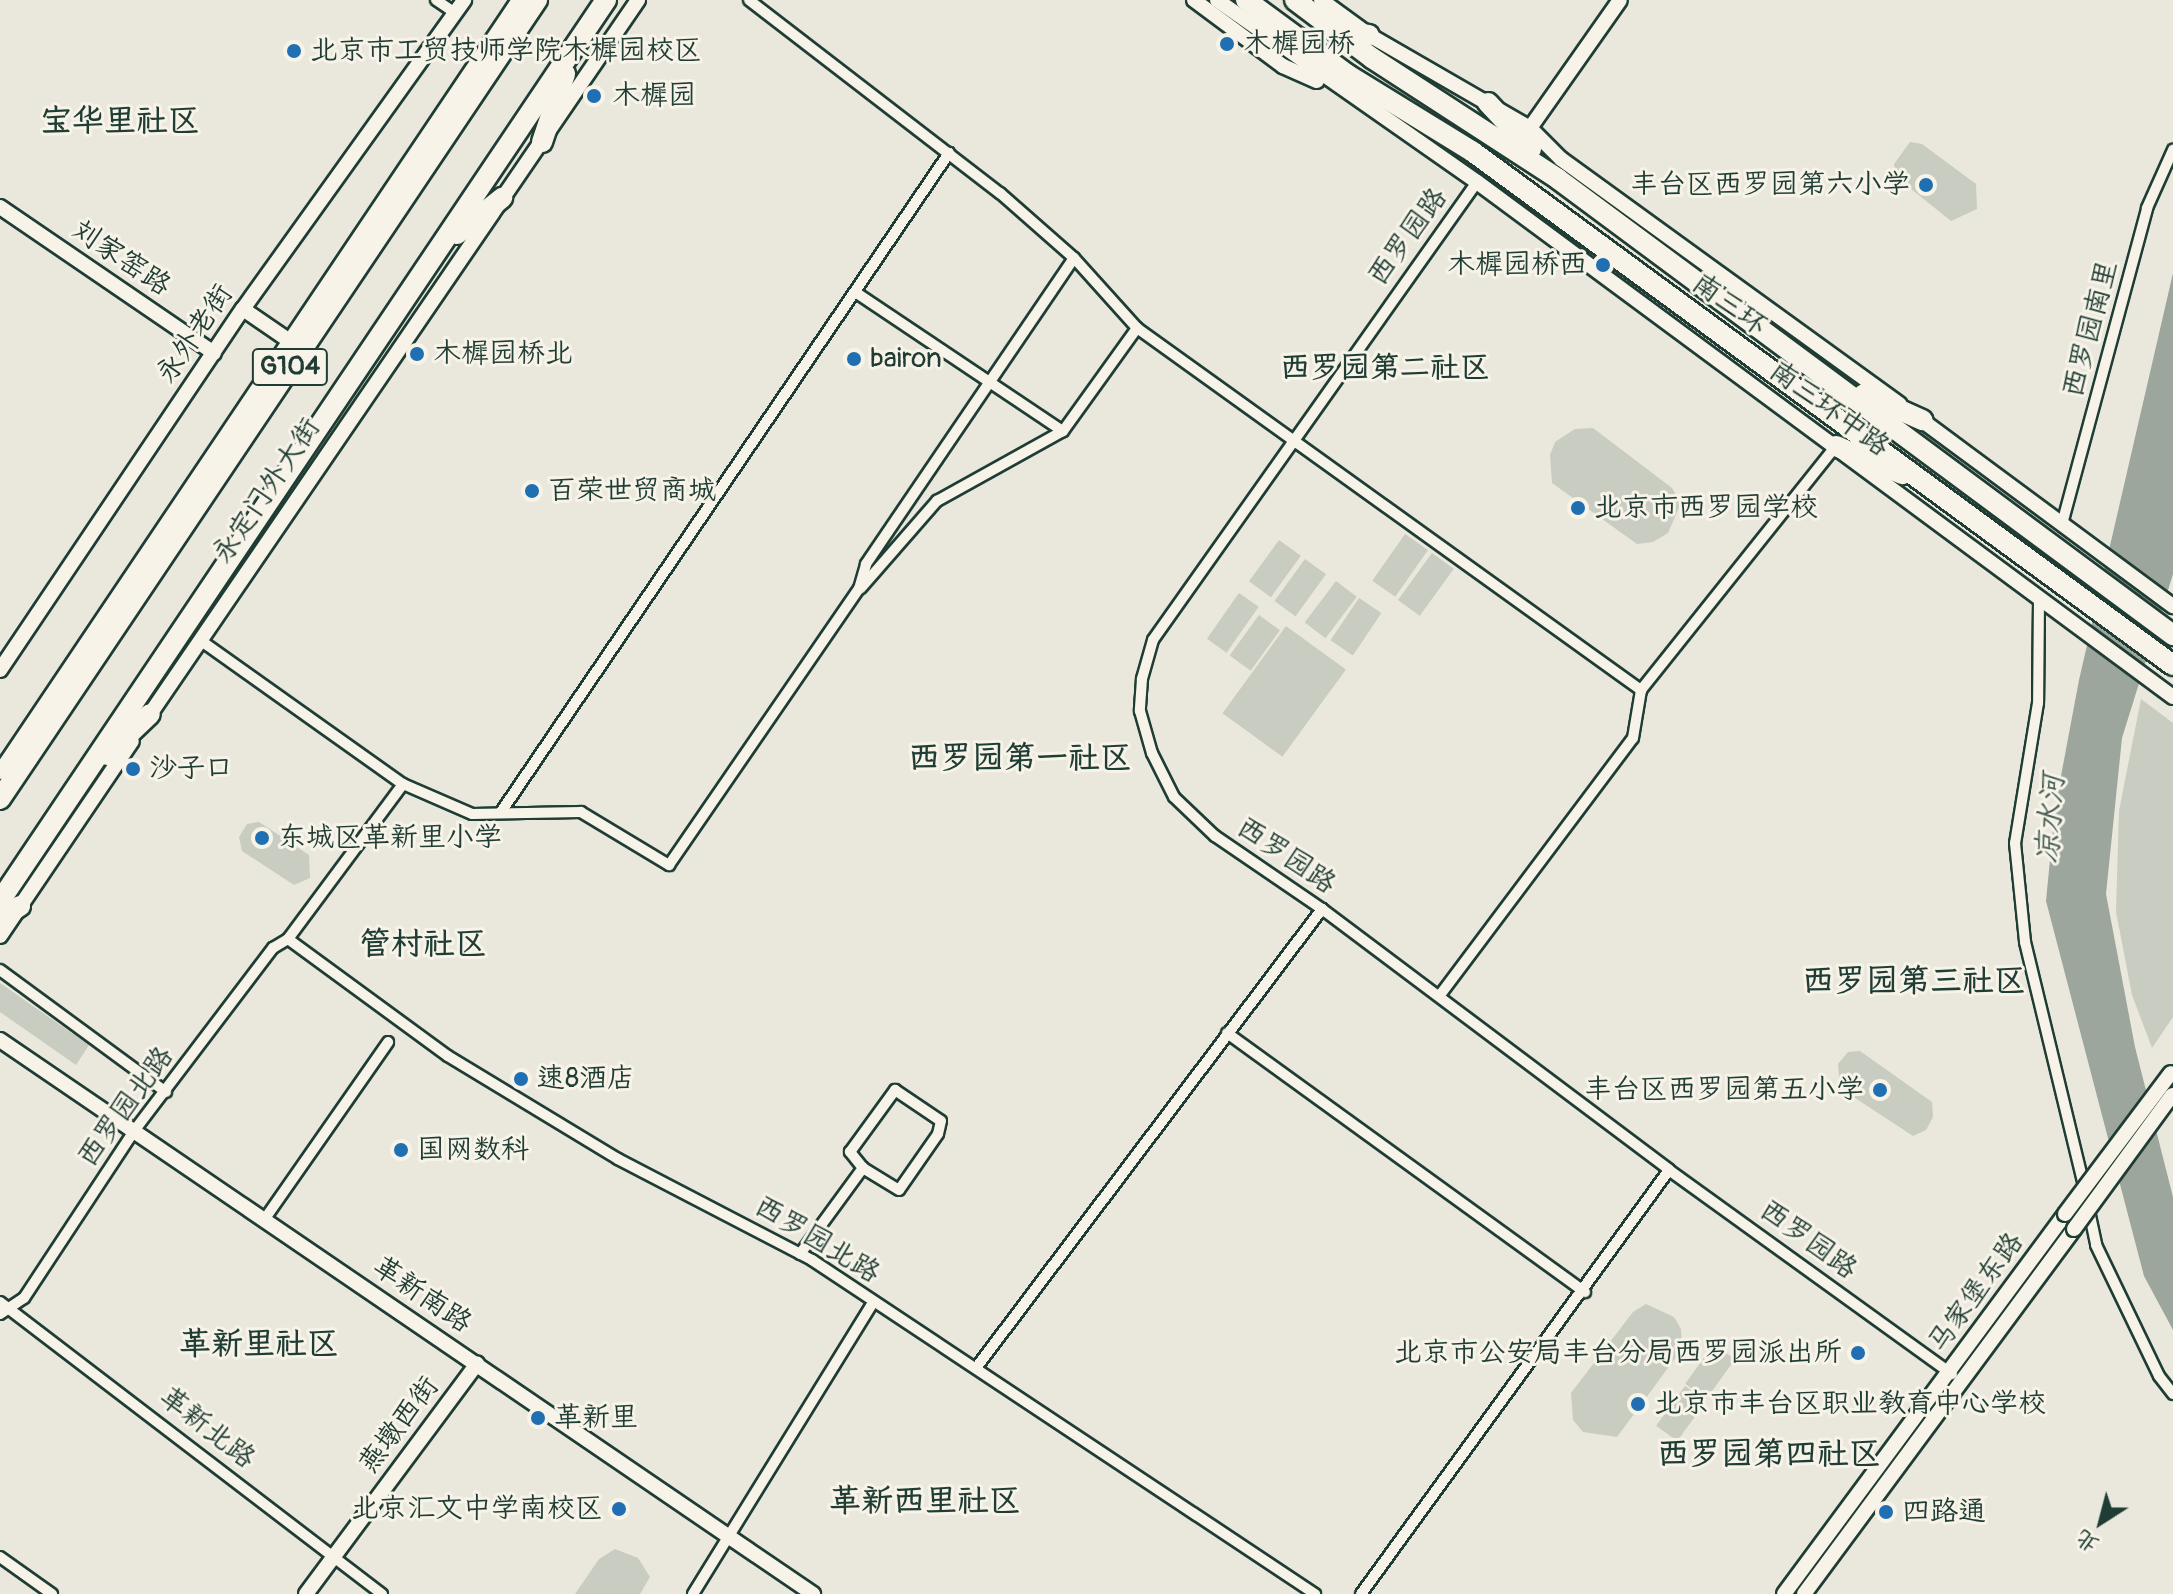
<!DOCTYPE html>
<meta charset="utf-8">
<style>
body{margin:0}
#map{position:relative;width:2173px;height:1594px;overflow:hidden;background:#eae8dd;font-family:Pangolin,"LXGW WenKai TC",sans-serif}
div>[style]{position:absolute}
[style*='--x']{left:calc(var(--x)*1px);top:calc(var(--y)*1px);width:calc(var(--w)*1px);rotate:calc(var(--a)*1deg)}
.green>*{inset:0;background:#c8ccc1;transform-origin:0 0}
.water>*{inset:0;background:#9ca69c}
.roads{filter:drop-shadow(2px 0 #1f3d34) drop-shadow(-2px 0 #1f3d34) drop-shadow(0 2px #1f3d34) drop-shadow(0 -2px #1f3d34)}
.street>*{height:10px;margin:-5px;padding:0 5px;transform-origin:5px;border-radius:5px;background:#f7f3e8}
.secondary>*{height:14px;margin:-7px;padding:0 7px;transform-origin:7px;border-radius:7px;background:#f7f3e8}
.highway>*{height:20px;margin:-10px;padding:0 10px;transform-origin:10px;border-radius:10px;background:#f7f3e8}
.bridges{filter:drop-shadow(2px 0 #1f3d34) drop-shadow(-2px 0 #1f3d34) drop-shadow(0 2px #1f3d34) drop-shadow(0 -2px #1f3d34)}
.secondary-bridge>*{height:14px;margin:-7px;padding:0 7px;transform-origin:7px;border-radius:7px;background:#f7f3e8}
.dots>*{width:22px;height:22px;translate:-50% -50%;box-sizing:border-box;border:4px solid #f7f3e8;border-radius:50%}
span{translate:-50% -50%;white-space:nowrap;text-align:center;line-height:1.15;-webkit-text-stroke:6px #f7f3e8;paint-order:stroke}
.shield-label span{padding:2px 6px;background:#f7f3e8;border:2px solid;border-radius:6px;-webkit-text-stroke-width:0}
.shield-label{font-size:26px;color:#1f3d34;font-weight:700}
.poi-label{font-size:28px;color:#1f3d34}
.left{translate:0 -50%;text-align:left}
.right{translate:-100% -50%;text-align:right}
.street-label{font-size:28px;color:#1f3d34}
.neighbourhood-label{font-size:30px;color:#1f3d34;font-weight:700}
.water-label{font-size:30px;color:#445c53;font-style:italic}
.quarter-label{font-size:32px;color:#1f3d34;font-weight:700}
.north{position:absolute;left:2061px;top:1482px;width:80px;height:80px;-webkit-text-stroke:6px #f7f3e8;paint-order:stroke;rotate:216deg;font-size:22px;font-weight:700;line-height:32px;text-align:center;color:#1f3d34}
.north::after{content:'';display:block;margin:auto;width:28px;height:36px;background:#1f3d34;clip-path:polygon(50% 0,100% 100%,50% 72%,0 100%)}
</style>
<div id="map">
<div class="green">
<i style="clip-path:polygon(1910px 142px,1922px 144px,1976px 184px,1977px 209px,1951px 221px,1895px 176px,1894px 164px)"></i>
<i style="clip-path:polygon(1593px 428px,1672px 488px,1681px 503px,1668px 533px,1653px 542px,1637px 544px,1552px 483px,1550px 455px,1555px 442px,1575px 429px)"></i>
<i style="left:1405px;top:534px;width:28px;height:57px;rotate:35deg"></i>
<i style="left:1279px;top:540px;width:27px;height:51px;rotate:36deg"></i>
<i style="left:1432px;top:553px;width:27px;height:58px;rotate:36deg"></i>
<i style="left:1305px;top:559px;width:26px;height:52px;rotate:36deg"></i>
<i style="left:1336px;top:581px;width:26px;height:52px;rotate:37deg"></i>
<i style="left:1239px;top:593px;width:24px;height:56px;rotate:35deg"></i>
<i style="left:1359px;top:598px;width:27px;height:51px;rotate:34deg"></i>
<i style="left:1259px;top:615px;width:26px;height:50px;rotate:36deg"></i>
<i style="left:1286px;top:626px;width:74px;height:108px;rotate:36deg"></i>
<i style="clip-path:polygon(2141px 699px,2173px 723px,2173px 1017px,2152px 1048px,2132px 995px,2116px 912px,2119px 811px)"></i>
<i style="clip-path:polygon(259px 822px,309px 855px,310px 878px,294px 885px,242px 851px,239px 837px,247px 824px)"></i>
<i style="clip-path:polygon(0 983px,89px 1045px,76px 1065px,0 1012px)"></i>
<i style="clip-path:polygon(1860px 1051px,1932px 1102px,1933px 1117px,1926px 1130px,1913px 1136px,1840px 1088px,1838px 1064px,1848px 1052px)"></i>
<i style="clip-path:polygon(1646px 1304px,1674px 1317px,1681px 1329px,1682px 1349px,1617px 1437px,1583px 1432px,1573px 1420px,1571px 1393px,1633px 1312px)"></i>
<i style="left:1714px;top:1344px;width:26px;height:49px;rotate:36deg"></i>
<i style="left:1685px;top:1386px;width:26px;height:49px;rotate:36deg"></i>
<i style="clip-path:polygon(615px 1549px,638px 1558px,650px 1577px,640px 1594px,575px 1594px,599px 1559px)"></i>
</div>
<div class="water">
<i style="clip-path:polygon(2173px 273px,2173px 574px,2122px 738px,2106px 894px,2135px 1047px,2173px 1197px,2173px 1330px,2144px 1276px,2046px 901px,2055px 808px,2079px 680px)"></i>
</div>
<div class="roads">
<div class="street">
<i style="--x:436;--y:0;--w:23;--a:34"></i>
<i style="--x:749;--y:0;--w:317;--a:37.6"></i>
<i style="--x:1000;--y:193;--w:98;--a:41.3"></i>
<i style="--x:1074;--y:258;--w:94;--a:48"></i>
<i style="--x:1137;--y:328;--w:621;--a:35.69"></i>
<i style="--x:1477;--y:182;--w:561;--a:125.28"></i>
<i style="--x:1153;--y:640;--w:41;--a:105.8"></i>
<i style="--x:1142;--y:679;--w:32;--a:94"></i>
<i style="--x:1140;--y:711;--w:44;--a:74.1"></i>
<i style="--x:1152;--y:753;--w:49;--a:63.4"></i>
<i style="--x:1174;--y:797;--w:57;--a:43.6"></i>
<i style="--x:1215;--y:836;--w:130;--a:34.3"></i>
<i style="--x:1322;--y:909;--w:434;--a:36.9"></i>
<i style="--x:1669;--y:1170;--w:349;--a:35.8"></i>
<i style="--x:855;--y:292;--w:250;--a:33.8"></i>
<i style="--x:2062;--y:524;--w:327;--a:-74.9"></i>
<i style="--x:2147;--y:208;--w:64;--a:-65.9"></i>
<i style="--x:861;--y:588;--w:116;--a:-48.9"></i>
<i style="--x:937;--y:501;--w:144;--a:-29.1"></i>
<i style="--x:1063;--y:431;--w:127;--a:-54.3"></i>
<i style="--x:2039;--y:598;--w:105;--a:90.5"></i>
<i style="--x:2038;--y:703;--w:142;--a:99.3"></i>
<i style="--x:2015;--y:843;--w:100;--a:84.2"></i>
<i style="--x:2025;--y:942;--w:255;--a:76.4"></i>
<i style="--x:200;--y:640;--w:249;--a:35.4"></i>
<i style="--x:403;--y:784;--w:75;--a:23.5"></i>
<i style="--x:472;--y:814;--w:109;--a:-1.1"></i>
<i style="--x:581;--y:812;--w:103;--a:31.1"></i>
<i style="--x:669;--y:865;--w:335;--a:-55.5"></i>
<i style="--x:859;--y:589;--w:26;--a:-74"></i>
<i style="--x:866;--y:564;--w:370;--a:-55.8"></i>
<i style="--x:501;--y:812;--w:797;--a:-55.79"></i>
<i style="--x:288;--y:939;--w:198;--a:36.2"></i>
<i style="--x:448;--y:1056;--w:199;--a:31.2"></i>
<i style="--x:618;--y:1159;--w:219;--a:27.5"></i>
<i style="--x:812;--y:1260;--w:604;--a:33.58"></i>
<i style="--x:0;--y:970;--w:206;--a:36.3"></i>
<i style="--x:1440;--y:995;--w:321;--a:-53.1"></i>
<i style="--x:1633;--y:738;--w:49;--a:-80.5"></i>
<i style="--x:1641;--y:690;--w:312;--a:-51.4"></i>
<i style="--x:1227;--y:1033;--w:442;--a:35.9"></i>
<i style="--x:2088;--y:1206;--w:40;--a:78"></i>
<i style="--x:2096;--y:1245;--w:145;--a:64.3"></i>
<i style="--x:2159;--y:1376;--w:23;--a:52"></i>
<i style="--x:264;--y:1220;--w:217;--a:-55.1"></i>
<i style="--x:800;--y:1254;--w:107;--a:-53.8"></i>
<i style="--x:863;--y:1168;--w:21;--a:-129"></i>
<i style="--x:850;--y:1152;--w:77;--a:-54"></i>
<i style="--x:895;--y:1090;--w:55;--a:34"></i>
<i style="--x:941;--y:1121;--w:13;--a:103"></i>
<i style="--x:938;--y:1134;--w:68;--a:124.9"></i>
<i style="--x:899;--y:1190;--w:42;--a:-148.6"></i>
<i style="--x:0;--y:1302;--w:481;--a:37.4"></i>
<i style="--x:0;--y:1314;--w:29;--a:-34"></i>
<i style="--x:24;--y:1298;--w:200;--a:-56.6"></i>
<i style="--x:134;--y:1131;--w:230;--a:-52.8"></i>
<i style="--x:273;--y:948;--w:17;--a:-31"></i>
<i style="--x:288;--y:939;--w:193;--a:-53.4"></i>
<i style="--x:976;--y:1368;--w:575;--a:-52.99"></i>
<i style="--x:0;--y:1557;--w:64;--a:35.4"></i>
<i style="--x:693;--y:1594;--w:343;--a:-58.3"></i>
<i style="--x:1361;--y:1594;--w:524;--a:-54"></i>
</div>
<div class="secondary">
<i style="--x:1194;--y:0;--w:111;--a:36.6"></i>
<i style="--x:1283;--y:66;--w:37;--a:24"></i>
<i style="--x:1217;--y:0;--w:317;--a:35"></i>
<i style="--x:1477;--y:182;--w:866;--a:36.5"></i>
<i style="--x:1321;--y:0;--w:59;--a:36.1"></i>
<i style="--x:1369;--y:35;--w:186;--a:30"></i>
<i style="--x:1530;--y:128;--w:44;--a:45"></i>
<i style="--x:1561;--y:159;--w:418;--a:35.9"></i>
<i style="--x:1530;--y:128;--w:156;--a:-54.9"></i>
<i style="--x:0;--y:207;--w:259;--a:34.3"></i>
<i style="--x:243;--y:309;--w:58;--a:34.5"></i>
<i style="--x:1916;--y:416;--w:320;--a:36.5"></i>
<i style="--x:0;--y:670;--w:435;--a:-56.1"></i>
<i style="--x:243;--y:309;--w:380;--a:-54.4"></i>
<i style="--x:146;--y:720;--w:872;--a:-55.65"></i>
<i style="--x:0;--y:772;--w:930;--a:-56.09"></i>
<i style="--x:0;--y:936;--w:235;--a:-55.9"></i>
<i style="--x:0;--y:1040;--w:984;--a:34.27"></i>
<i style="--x:306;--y:1594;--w:287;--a:-53.4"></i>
<i style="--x:1784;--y:1594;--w:473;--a:-53.5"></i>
<i style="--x:1804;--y:1594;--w:454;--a:-53.5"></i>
</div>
<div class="highway">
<i style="--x:1246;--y:0;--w:127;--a:36.3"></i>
<i style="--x:1348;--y:75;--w:147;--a:31.6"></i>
<i style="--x:1473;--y:152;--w:868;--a:36.24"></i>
<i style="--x:1295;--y:0;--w:96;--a:37"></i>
<i style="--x:1372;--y:58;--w:222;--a:33"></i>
<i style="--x:1558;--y:179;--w:766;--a:36.56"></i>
<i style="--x:1336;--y:31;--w:33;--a:7"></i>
<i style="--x:1488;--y:103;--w:63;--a:46.9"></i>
<i style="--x:542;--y:142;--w:72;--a:-71.3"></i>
<i style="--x:457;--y:234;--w:58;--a:-38.7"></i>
<i style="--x:1864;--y:394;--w:64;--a:24.1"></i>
<i style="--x:1836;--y:446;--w:72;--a:23"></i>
<i style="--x:107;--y:755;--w:59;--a:-43.6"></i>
<i style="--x:0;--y:799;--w:963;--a:-56.1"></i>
<i style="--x:0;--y:901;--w:1086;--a:-56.08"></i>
<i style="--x:0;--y:919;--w:24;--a:-33"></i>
</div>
</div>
<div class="bridges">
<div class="secondary-bridge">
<i style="--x:2065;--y:1214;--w:176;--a:-53.1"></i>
<i style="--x:2074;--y:1229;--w:166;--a:-53.8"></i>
</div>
</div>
<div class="dots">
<i style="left:1227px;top:44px;background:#1f6fb2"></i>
<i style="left:294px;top:51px;background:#1f6fb2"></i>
<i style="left:594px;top:96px;background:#1f6fb2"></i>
<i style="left:1926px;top:185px;background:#1f6fb2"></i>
<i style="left:1603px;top:265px;background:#1f6fb2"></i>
<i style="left:417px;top:354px;background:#1f6fb2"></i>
<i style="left:854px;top:359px;background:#1f6fb2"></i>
<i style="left:532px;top:491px;background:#1f6fb2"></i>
<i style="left:1578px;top:508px;background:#1f6fb2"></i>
<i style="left:133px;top:769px;background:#1f6fb2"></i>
<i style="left:262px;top:838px;background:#1f6fb2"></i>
<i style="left:521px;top:1079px;background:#1f6fb2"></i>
<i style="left:1880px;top:1090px;background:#1f6fb2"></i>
<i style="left:401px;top:1150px;background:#1f6fb2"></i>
<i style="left:1858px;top:1353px;background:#1f6fb2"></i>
<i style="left:1638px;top:1404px;background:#1f6fb2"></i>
<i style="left:538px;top:1418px;background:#1f6fb2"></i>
<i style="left:619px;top:1509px;background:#1f6fb2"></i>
<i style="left:1886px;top:1512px;background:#1f6fb2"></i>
</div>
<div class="shield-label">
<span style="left:290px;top:367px">G104</span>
</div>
<div class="poi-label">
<span class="left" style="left:1243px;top:44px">木樨园桥</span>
<span class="left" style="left:310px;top:51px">北京市工贸技师学院木樨园校区</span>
<span class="left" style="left:612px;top:96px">木樨园</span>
<span class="right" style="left:1910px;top:185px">丰台区西罗园第六小学</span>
<span class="right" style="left:1587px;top:265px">木樨园桥西</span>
<span class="left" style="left:433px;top:354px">木樨园桥北</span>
<span class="left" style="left:870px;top:359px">bairon</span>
<span class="left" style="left:548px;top:491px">百荣世贸商城</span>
<span class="left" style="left:1594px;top:508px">北京市西罗园学校</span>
<span class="left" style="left:149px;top:769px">沙子口</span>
<span class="left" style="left:278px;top:838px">东城区革新里小学</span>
<span class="left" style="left:537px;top:1079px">速8酒店</span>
<span class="right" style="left:1864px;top:1090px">丰台区西罗园第五小学</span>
<span class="left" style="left:417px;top:1150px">国网数科</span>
<span class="right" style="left:1842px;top:1353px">北京市公安局丰台分局西罗园派出所</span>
<span class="left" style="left:1654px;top:1404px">北京市丰台区职业教育中心学校</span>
<span class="left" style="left:554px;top:1418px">革新里</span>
<span class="right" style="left:603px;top:1509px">北京汇文中学南校区</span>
<span class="left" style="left:1902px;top:1512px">四路通</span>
</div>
<div class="street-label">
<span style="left:1408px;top:237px;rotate:-54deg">西罗园路</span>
<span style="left:121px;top:258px;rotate:34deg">刘家窑路</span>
<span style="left:1729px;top:305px;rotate:36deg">南三环</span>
<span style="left:2091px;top:329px;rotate:-75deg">西罗园南里</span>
<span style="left:195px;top:334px;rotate:-56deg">永外老街</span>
<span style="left:1829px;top:409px;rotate:36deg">南三环中路</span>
<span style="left:267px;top:491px;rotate:-56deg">永定门外大街</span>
<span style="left:1286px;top:856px;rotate:34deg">西罗园路</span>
<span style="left:126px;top:1107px;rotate:-54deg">西罗园北路</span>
<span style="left:817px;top:1240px;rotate:31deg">西罗园北路</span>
<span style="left:1808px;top:1240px;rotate:36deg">西罗园路</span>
<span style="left:1976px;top:1293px;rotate:-54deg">马家堡东路</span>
<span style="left:422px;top:1295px;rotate:34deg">革新南路</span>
<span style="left:399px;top:1425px;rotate:-53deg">燕墩西街</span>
<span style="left:207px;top:1428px;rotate:38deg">革新北路</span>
</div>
<div class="neighbourhood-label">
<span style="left:1385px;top:368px">西罗园第二社区</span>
</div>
<div class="water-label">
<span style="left:2051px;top:819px;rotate:-86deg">凉水河</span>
</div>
<div class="quarter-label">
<span style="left:120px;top:121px">宝华里社区</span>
<span style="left:1020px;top:758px">西罗园第一社区</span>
<span style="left:423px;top:944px">管村社区</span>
<span style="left:1914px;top:981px">西罗园第三社区</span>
<span style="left:259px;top:1344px">革新里社区</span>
<span style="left:1769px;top:1454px">西罗园第四社区</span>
<span style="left:925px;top:1501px">革新西里社区</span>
</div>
<div class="north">北</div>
</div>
